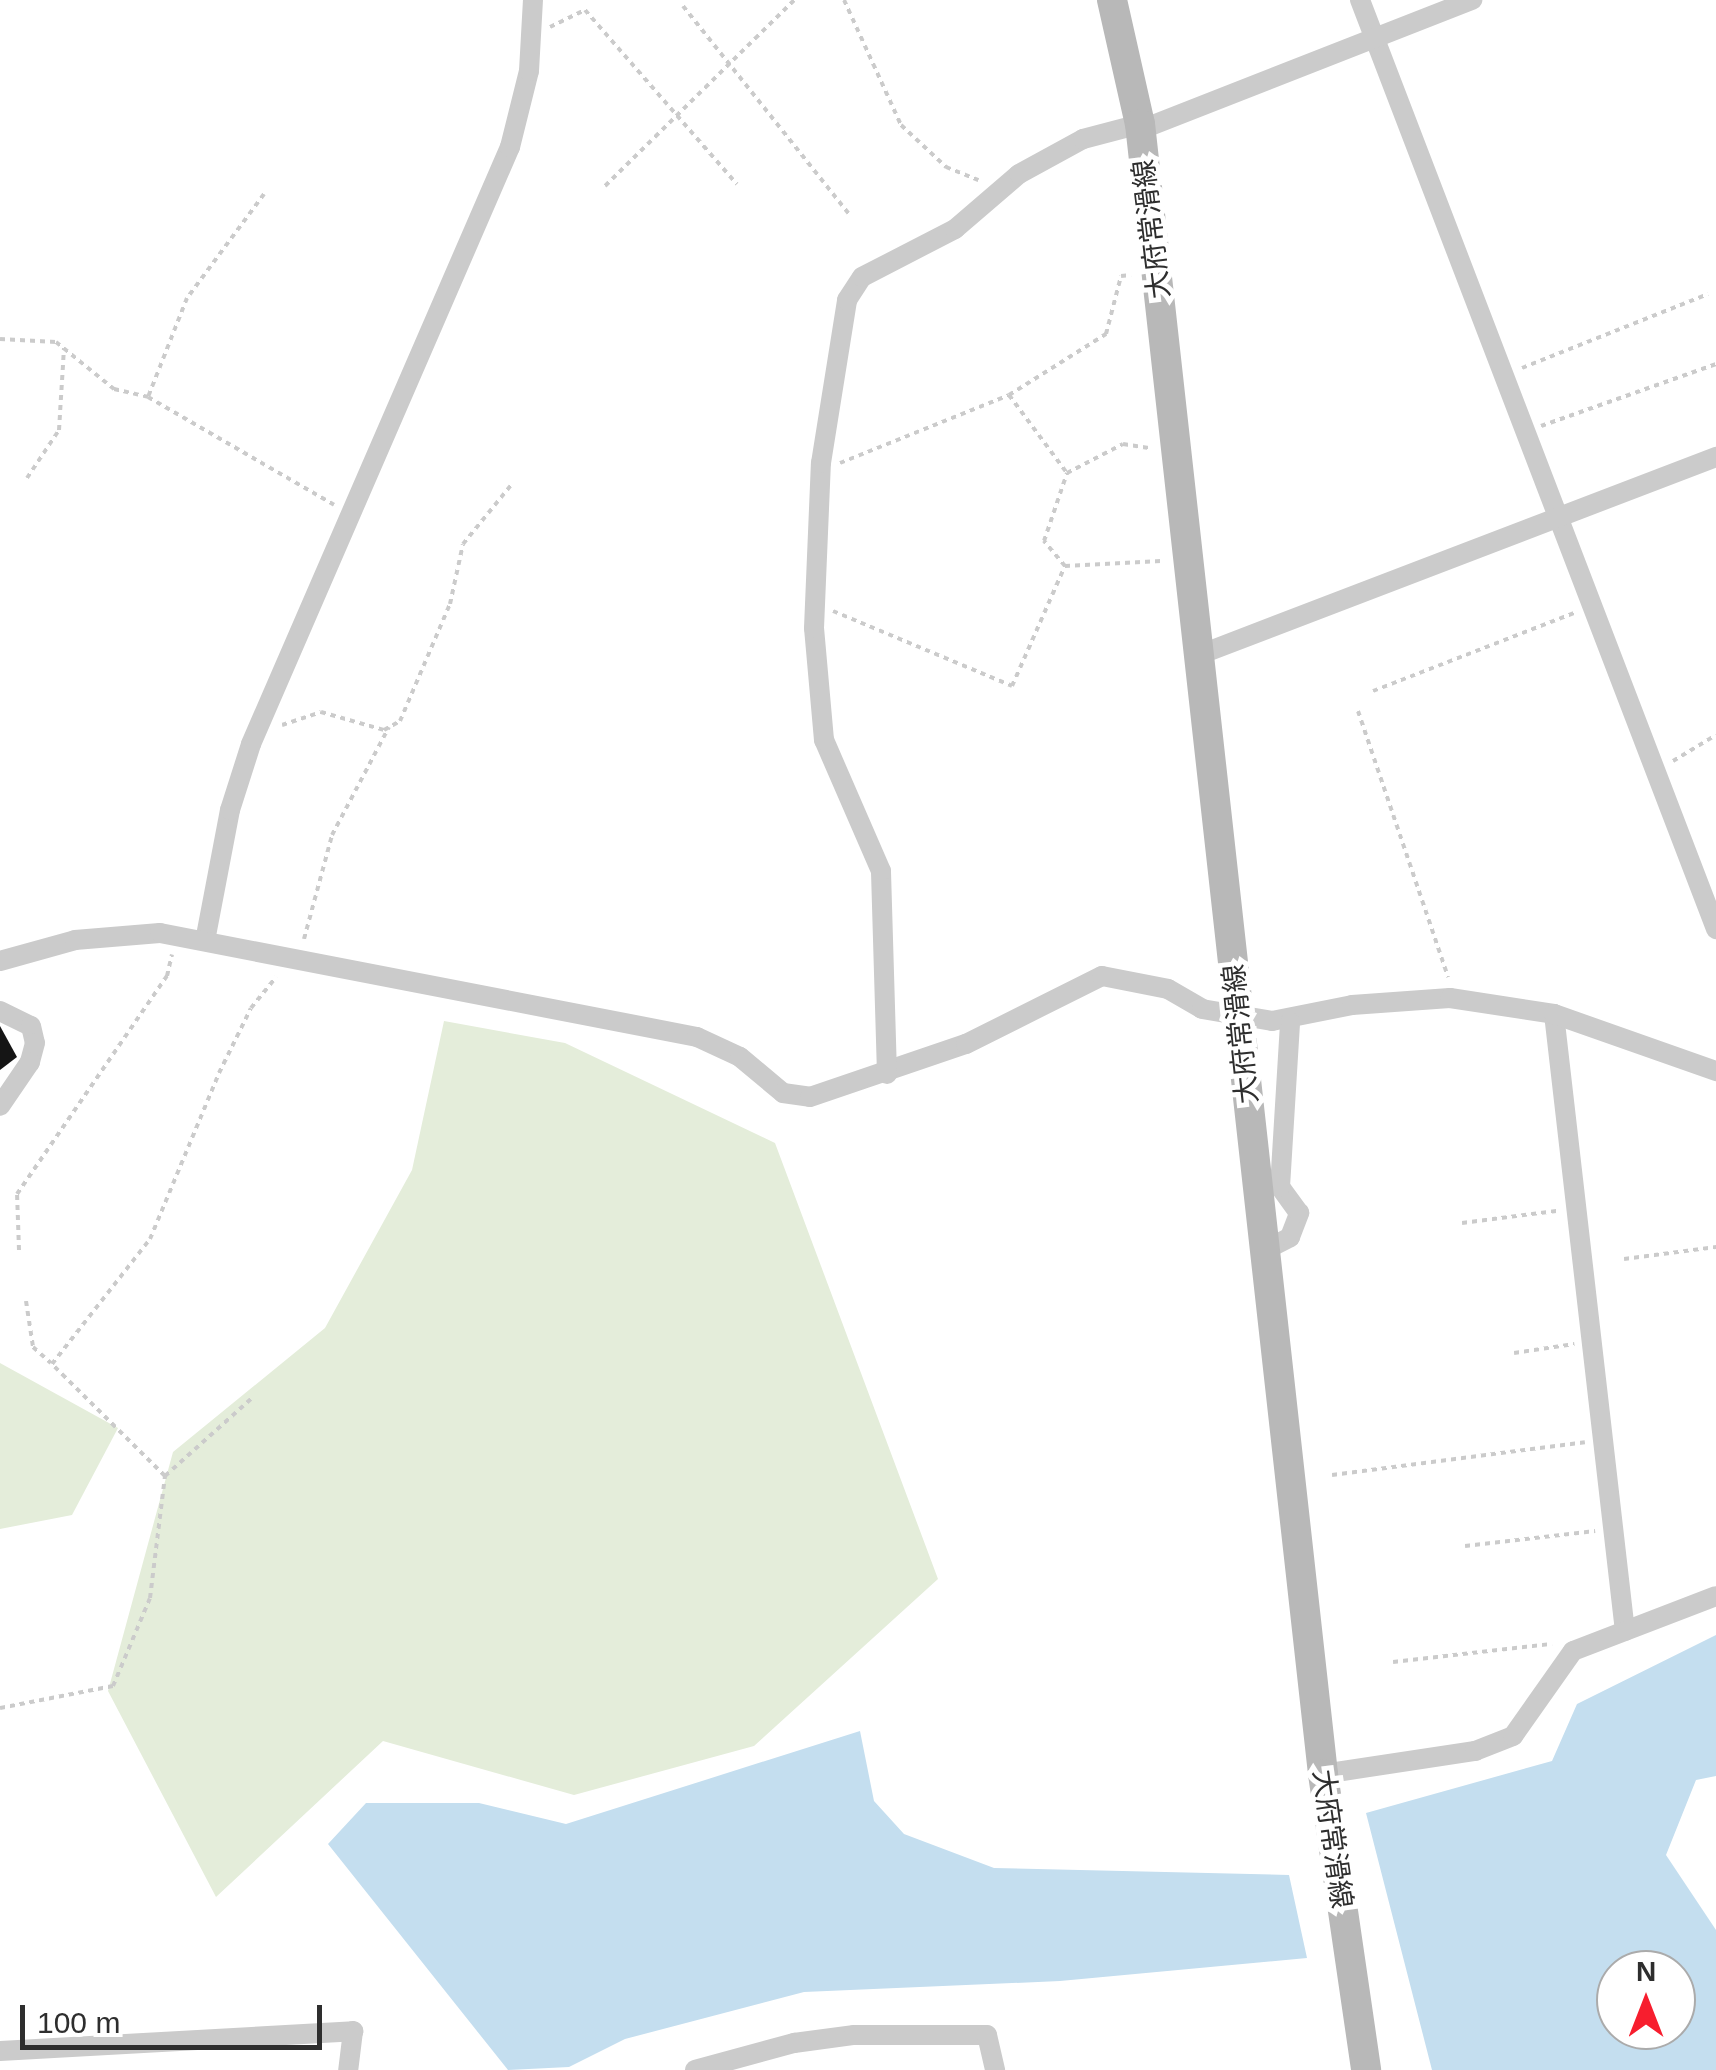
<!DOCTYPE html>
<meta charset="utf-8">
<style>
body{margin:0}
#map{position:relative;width:1716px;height:2070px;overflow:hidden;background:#fff;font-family:Arial,"Noto Sans JP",sans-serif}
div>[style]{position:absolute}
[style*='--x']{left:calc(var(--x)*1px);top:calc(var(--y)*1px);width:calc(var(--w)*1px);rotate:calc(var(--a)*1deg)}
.green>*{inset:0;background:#e4edda}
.water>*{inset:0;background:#c4deef}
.building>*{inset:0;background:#151515}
.path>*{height:4px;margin-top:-2px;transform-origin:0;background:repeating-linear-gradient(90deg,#cbcbcb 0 5px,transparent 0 10px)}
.street>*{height:20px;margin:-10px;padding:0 10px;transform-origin:10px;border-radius:10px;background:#cbcbcb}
.secondary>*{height:30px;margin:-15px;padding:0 15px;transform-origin:15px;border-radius:15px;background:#b8b8b8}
.street-bridge>*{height:20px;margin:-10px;padding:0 10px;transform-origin:10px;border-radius:10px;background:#cbcbcb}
span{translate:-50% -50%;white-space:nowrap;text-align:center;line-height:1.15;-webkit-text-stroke:10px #fff;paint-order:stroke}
.street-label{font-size:28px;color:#2e2e2e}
.north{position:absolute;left:1596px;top:1950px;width:100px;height:100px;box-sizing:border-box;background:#fff;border:2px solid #ababab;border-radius:50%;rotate:0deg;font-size:28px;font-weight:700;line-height:40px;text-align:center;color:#2e2e2e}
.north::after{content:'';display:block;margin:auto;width:35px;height:45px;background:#f71e2e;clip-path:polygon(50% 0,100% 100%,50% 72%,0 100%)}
.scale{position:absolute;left:20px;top:2005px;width:302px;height:45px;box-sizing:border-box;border:5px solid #2e2e2e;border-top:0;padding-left:12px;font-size:30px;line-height:35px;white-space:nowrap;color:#2e2e2e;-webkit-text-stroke:8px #fff;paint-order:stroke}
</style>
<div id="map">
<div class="green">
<i style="clip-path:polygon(444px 1021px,565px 1043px,775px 1143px,938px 1579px,754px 1746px,574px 1795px,383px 1741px,216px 1897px,108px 1691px,173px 1452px,325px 1328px,412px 1170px)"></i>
<i style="clip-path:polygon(0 1363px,118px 1428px,72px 1515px,0 1529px)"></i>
</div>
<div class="water">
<i style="clip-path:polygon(evenodd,1716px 1635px,1716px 1776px,1696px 1780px,1666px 1855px,1716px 1930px,1716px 2070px,1432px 2070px,1366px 1813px,1552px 1761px,1577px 1704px,1716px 1635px,1676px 1970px,1676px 2030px,1616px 2030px,1616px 1970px,1676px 1970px)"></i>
<i style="clip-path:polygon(860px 1731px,874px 1801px,904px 1834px,994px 1868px,1289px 1875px,1307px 1958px,1060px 1981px,804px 1992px,625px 2039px,569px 2067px,508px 2070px,328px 1844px,366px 1803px,479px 1803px,566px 1824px)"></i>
</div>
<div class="building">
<i style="clip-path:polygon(0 1026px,17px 1057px,0 1070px)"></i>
</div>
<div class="path">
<i style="--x:844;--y:0;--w:137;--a:65.5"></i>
<i style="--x:901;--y:125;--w:62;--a:43"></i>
<i style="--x:946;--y:167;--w:35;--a:22"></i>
<i style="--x:683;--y:6;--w:268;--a:51.4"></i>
<i style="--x:550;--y:27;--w:39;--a:-26"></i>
<i style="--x:585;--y:10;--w:231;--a:48.9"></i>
<i style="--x:605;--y:186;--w:265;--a:-44.5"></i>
<i style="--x:264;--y:194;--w:129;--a:126.5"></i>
<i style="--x:187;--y:298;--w:106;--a:111.5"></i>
<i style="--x:148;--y:397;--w:215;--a:30.1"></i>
<i style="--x:0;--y:339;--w:56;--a:3.1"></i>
<i style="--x:56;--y:342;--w:75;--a:39"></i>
<i style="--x:114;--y:389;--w:35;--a:13"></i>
<i style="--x:1522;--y:368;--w:200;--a:-21.7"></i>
<i style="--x:1009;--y:395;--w:115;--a:-32.2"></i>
<i style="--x:1106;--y:334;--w:60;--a:-75.5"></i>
<i style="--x:1121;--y:276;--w:10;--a:-6"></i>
<i style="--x:1541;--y:426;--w:186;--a:-19.5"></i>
<i style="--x:840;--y:463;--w:182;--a:-21.9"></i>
<i style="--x:1009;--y:395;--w:97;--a:53.4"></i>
<i style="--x:27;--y:478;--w:58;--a:-56.3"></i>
<i style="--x:59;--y:430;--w:82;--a:-86.5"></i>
<i style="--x:1065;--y:566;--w:33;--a:-130"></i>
<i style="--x:1044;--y:541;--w:72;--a:-71.3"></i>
<i style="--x:1067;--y:473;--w:63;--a:-27.4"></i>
<i style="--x:1123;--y:444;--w:26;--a:9"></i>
<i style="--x:833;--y:611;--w:194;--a:22.7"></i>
<i style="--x:1012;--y:686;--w:131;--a:-66.2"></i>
<i style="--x:1065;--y:566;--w:96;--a:-3"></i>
<i style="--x:1373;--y:691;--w:216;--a:-21.2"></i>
<i style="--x:1358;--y:711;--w:281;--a:71.3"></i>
<i style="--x:282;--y:725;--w:41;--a:-18.4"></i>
<i style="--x:321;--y:712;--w:66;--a:15.9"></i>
<i style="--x:384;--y:730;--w:18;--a:-29"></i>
<i style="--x:400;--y:721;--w:127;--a:-66.9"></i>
<i style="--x:450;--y:604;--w:61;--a:-77.8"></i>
<i style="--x:463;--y:544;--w:77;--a:-50.8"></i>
<i style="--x:1673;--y:761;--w:50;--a:-31.2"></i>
<i style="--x:304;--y:939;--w:108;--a:-74.9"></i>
<i style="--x:332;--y:835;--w:122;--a:-62.2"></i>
<i style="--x:1462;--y:1223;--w:95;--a:-7.3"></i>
<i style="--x:19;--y:1250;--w:56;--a:-92"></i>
<i style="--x:17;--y:1194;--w:265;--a:-55.5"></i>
<i style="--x:167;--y:976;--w:22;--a:-77"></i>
<i style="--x:1624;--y:1259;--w:93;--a:-7.4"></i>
<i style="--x:26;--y:1301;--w:47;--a:81.3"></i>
<i style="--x:33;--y:1347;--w:24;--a:42"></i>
<i style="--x:1514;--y:1353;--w:61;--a:-8.5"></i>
<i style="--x:1332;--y:1475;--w:255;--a:-7.4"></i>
<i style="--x:165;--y:1476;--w:118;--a:-41.9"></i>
<i style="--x:1465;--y:1546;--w:131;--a:-6.6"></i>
<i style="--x:1393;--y:1662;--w:160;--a:-6.5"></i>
<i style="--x:0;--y:1708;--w:115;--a:-11"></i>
<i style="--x:113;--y:1686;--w:95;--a:-67.2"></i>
<i style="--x:150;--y:1598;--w:123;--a:-83"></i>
<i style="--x:165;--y:1476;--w:159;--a:-135.3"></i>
<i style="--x:52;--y:1364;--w:159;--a:-51.9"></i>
<i style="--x:150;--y:1239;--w:180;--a:-67.4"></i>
<i style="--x:219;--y:1073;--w:72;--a:-63.8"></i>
<i style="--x:251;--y:1008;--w:40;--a:-51"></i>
</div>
<div class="street">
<i style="--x:1360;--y:0;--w:995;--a:69.03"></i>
<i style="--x:1140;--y:130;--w:357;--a:-21.4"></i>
<i style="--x:1199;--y:655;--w:554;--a:-20.96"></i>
<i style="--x:205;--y:941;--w:133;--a:-79.2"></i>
<i style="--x:230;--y:810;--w:69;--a:-72.3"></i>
<i style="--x:251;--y:744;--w:651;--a:-66.55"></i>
<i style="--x:510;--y:147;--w:78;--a:-76"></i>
<i style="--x:529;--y:71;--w:71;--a:-86.8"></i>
<i style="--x:0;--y:961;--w:78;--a:-15.6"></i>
<i style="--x:75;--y:940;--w:85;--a:-4.7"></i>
<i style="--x:160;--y:933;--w:547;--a:10.96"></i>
<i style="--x:697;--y:1037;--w:47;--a:24.9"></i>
<i style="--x:740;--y:1057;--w:56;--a:39.9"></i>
<i style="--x:783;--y:1093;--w:27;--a:8"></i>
<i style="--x:810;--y:1097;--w:165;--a:-18.8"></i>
<i style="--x:966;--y:1044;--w:152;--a:-26.6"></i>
<i style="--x:1102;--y:976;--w:67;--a:11.1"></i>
<i style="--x:1168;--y:989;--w:39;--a:30"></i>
<i style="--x:0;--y:1011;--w:34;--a:26"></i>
<i style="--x:31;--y:1026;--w:17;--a:77"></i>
<i style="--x:35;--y:1043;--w:20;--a:105"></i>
<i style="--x:30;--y:1062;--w:53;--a:124.3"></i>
<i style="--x:1554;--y:1014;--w:621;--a:83.44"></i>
<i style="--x:1272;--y:1021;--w:82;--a:-11.3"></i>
<i style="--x:1352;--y:1005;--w:98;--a:-4.1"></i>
<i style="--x:1450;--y:998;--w:105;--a:8.7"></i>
<i style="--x:1554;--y:1014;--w:172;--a:19.4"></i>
<i style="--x:887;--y:1074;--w:203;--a:-91.7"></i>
<i style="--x:881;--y:871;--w:143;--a:-113.5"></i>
<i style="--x:824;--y:740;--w:112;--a:-95.1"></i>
<i style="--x:814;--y:628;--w:165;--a:-87.6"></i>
<i style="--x:821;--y:463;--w:165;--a:-80.9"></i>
<i style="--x:847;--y:300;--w:27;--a:-57"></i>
<i style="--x:862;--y:277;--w:105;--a:-27.3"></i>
<i style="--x:955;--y:229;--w:84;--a:-40.7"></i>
<i style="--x:1019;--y:174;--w:73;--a:-28.7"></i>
<i style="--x:1083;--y:139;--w:59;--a:-14.7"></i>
<i style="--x:1265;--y:1250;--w:28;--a:-27"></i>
<i style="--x:1290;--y:1237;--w:26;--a:-69"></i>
<i style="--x:1299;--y:1213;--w:32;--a:-126"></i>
<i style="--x:1280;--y:1187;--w:165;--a:-86.5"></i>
<i style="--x:1323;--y:1774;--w:154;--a:-8.6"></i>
<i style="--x:1475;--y:1751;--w:41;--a:-21.5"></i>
<i style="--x:1513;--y:1736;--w:104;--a:-54.8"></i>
<i style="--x:1573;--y:1651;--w:153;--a:-21"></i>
<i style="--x:0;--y:2051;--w:354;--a:-3.2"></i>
<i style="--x:353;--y:2031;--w:39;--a:97"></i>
<i style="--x:695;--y:2070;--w:103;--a:-15.3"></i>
<i style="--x:794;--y:2043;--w:61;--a:-7.6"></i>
<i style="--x:854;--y:2035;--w:133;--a:0"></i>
<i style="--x:987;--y:2035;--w:36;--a:77"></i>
</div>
<div class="secondary">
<i style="--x:1112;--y:0;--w:127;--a:77.3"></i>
<i style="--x:1140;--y:124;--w:1660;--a:83.67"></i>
<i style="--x:1323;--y:1774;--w:299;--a:81.7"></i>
</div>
<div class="street-bridge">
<i style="--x:1202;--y:1009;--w:71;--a:9.7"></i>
</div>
<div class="street-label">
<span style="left:1152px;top:229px;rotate:-97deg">大府常滑線</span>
<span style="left:1241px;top:1034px;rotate:-96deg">大府常滑線</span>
<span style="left:1332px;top:1839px;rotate:82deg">大府常滑線</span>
</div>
<div class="north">N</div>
<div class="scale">100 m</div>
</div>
